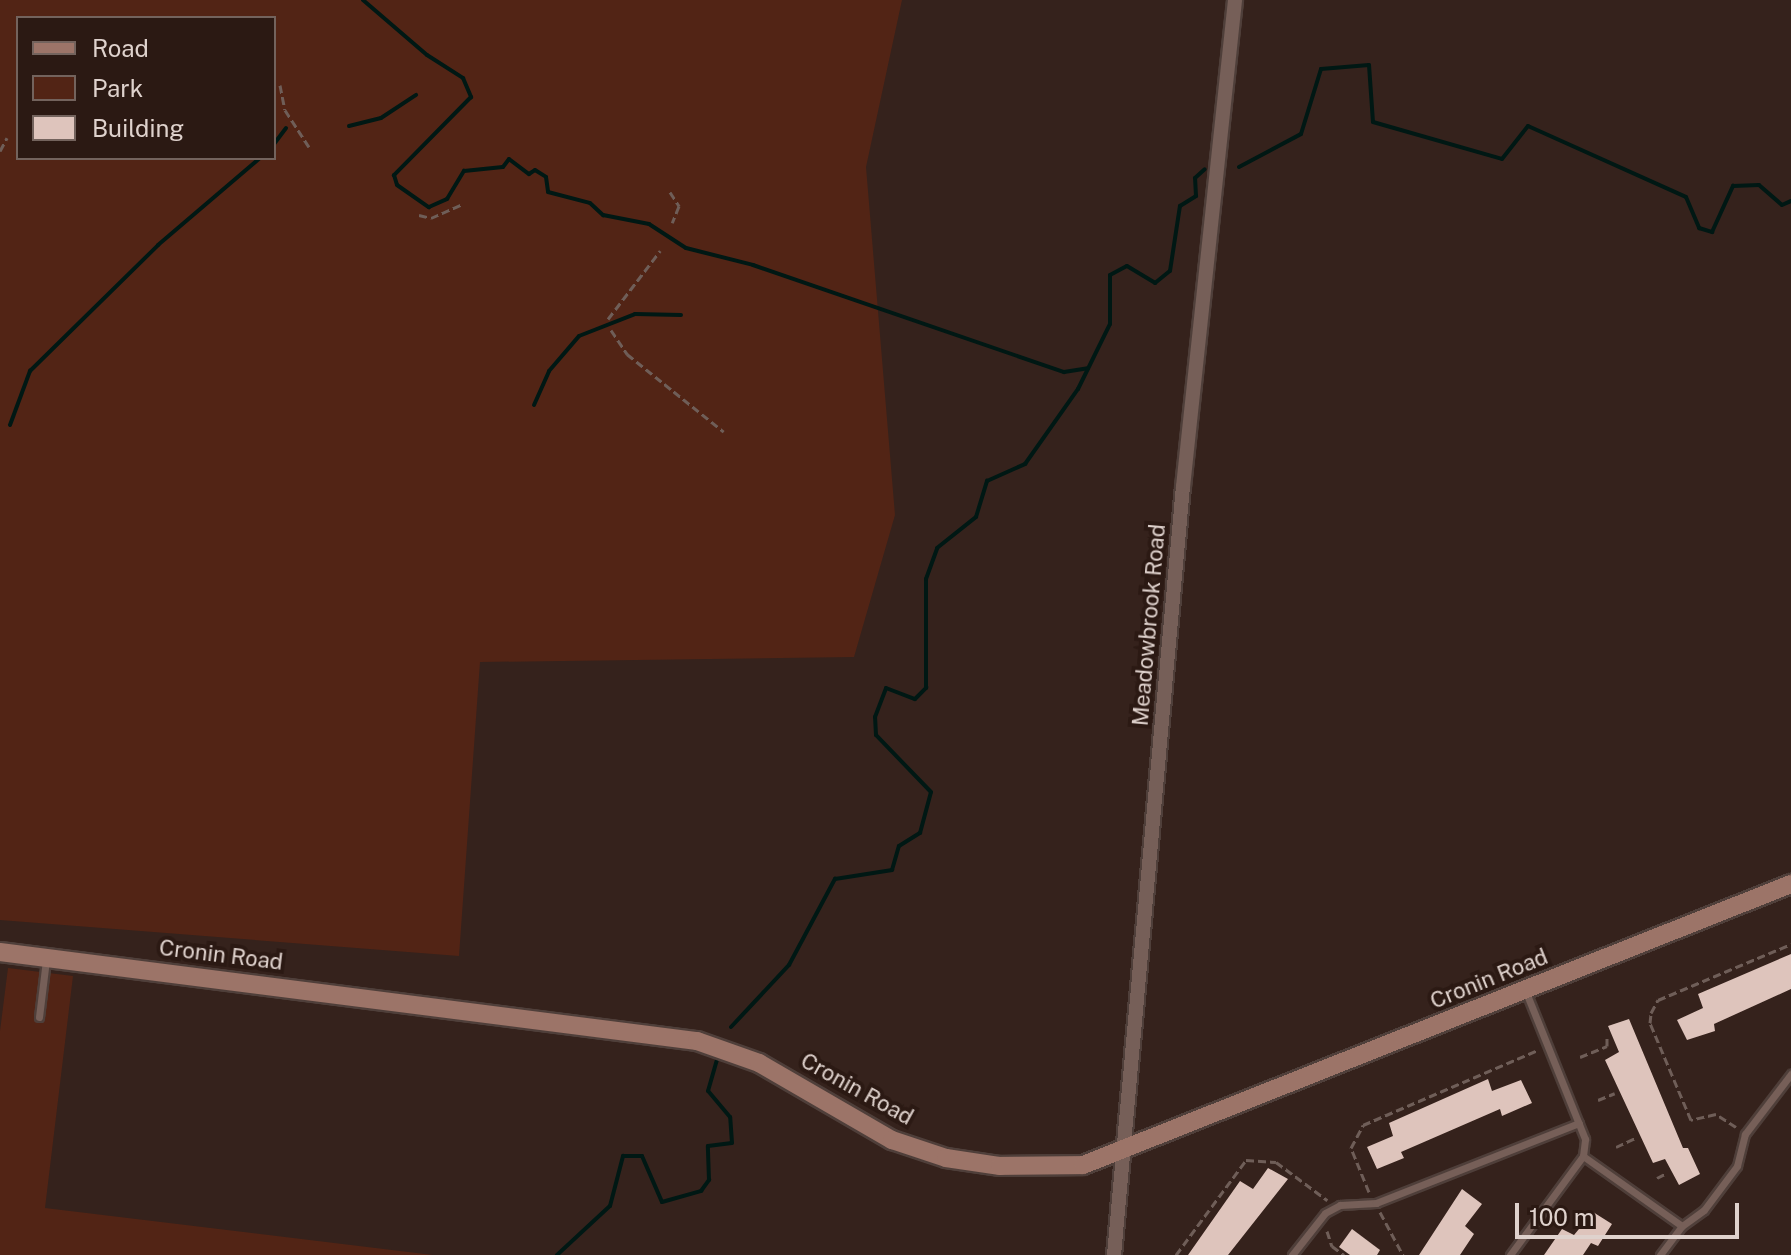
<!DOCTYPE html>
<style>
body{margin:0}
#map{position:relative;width:1791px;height:1255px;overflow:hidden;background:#35221c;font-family:"Public Sans",sans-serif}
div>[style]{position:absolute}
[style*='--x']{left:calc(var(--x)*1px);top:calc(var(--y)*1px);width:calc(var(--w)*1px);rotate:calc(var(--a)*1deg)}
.green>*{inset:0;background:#522415}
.stream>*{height:4px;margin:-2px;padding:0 2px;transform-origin:2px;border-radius:2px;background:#001814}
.building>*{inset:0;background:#dec4bc}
.path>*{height:3px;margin-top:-1.5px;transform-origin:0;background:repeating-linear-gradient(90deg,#6f5e58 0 8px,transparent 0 12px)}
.roads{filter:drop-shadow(2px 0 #4f3f3a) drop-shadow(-2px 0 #4f3f3a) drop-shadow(0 2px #4f3f3a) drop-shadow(0 -2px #4f3f3a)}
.lane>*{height:7px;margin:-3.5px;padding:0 3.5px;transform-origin:3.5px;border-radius:3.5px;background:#765f58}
.street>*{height:14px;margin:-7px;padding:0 7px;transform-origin:7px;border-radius:7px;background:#765f58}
.secondary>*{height:18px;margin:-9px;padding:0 9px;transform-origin:9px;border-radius:9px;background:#9c7468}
span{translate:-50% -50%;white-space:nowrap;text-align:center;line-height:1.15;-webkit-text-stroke:8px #2b1913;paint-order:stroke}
.street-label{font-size:22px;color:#dfd2cd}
.legend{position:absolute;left:16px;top:16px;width:260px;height:144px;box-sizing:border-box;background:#2b1913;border:2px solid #73635d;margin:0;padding:10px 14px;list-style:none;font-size:24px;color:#dfd2cd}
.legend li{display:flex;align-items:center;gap:16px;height:40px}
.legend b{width:40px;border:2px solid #73635d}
.scale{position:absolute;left:1515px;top:1203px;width:224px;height:36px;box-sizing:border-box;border:4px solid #dfd2cd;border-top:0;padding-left:10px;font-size:24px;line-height:28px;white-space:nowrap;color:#dfd2cd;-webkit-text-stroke:6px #2b1913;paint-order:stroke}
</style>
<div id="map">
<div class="green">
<i style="clip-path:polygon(evenodd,0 0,902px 0,866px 167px,895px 515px,854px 657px,480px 662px,459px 956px,0 920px,0 0,274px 18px,274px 158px,18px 158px,18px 18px,274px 18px)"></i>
<i style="clip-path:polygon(8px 968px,73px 976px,45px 1208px,433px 1255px,0 1255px,0 1031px)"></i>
</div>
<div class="stream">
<i style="--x:363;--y:0;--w:84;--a:40.7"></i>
<i style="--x:427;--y:55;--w:43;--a:32.6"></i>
<i style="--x:463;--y:78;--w:21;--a:67"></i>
<i style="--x:471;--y:97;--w:110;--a:134.6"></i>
<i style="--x:394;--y:175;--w:10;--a:73"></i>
<i style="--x:397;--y:185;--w:39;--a:35"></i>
<i style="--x:429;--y:207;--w:20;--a:-24"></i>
<i style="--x:447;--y:199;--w:33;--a:-59"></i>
<i style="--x:464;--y:171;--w:39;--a:-6"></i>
<i style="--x:503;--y:167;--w:10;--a:-53"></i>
<i style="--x:509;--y:159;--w:25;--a:37"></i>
<i style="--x:529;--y:174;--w:7;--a:-34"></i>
<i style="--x:535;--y:170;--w:13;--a:32"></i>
<i style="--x:546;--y:177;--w:15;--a:82"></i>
<i style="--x:548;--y:192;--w:43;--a:14.7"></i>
<i style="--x:590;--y:203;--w:18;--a:43"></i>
<i style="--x:603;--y:215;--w:47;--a:11.1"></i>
<i style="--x:649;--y:224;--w:44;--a:33"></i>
<i style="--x:686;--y:248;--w:69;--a:14.2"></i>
<i style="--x:753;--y:265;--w:329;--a:19"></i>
<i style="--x:1064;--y:372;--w:24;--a:-9"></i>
<i style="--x:349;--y:126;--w:33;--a:-14"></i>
<i style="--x:381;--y:118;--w:42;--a:-33.3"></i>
<i style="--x:274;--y:144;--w:20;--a:-53"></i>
<i style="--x:1239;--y:167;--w:70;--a:-28"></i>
<i style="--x:1301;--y:134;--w:68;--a:-72.9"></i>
<i style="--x:1321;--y:69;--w:48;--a:-4.8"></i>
<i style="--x:1369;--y:65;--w:57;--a:86"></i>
<i style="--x:1373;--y:122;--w:134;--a:16"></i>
<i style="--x:1502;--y:159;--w:42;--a:-51.8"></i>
<i style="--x:1528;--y:126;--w:173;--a:24.2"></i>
<i style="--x:1686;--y:197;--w:34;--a:67"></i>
<i style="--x:1699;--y:228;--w:14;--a:17"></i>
<i style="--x:1712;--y:232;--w:51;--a:-65.5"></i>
<i style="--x:1733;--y:186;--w:26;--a:-2"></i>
<i style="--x:1759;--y:185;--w:30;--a:41"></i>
<i style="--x:1782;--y:205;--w:10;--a:-24"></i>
<i style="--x:534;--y:405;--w:37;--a:-66"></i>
<i style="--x:549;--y:371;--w:46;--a:-49.4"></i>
<i style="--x:579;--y:336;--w:60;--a:-21.4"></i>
<i style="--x:635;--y:314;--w:46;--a:1.2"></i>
<i style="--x:10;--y:425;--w:58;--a:-69.7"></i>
<i style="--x:30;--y:371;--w:180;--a:-44.5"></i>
<i style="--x:158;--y:245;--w:134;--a:-40.5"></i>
<i style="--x:731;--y:1027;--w:85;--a:-46.9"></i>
<i style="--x:789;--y:965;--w:98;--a:-61.9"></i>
<i style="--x:835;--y:879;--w:58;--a:-9"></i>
<i style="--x:892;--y:870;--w:25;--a:-74"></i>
<i style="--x:899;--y:846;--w:25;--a:-32"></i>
<i style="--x:920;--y:833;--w:42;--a:-75"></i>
<i style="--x:931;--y:792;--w:79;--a:-134"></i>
<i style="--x:876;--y:735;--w:18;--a:-93"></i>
<i style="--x:875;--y:717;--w:31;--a:-69"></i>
<i style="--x:886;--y:688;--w:31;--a:21"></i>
<i style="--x:915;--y:699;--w:16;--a:-45"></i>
<i style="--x:926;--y:688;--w:109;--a:-90"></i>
<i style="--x:926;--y:579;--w:33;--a:-70"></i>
<i style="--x:937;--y:548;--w:50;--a:-38.5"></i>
<i style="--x:976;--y:517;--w:38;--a:-73"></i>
<i style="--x:987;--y:481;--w:42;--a:-24.1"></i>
<i style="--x:1025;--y:464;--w:92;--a:-54.8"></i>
<i style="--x:1078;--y:389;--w:72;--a:-63.8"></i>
<i style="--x:1110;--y:324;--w:49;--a:-90"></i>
<i style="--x:1110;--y:275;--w:19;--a:-28"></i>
<i style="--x:1127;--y:266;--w:33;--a:31"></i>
<i style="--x:1155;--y:283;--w:19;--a:-39"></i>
<i style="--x:1170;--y:271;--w:66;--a:-81.3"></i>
<i style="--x:1180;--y:206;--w:19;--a:-32"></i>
<i style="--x:1196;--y:196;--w:18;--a:-93"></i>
<i style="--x:1195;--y:178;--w:13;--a:-42"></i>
<i style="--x:557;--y:1255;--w:72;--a:-42.8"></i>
<i style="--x:610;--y:1206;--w:52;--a:-75.4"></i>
<i style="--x:623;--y:1156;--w:19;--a:0"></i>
<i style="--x:642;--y:1156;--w:50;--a:66.5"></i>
<i style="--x:662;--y:1202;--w:41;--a:-15.8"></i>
<i style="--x:701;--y:1191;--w:14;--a:-54"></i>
<i style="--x:709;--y:1180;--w:34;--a:-92"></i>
<i style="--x:708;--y:1146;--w:24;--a:-7"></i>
<i style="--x:732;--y:1143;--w:26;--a:-94"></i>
<i style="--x:730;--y:1117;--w:34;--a:-130"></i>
<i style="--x:708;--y:1091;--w:32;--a:-74"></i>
</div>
<div class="building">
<i style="clip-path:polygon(1791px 954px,1791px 989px,1714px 1024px,1715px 1031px,1687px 1040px,1677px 1020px,1703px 1008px,1698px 994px)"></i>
<i style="clip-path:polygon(1629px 1019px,1683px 1148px,1688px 1148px,1700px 1174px,1679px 1185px,1665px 1159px,1653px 1163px,1605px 1060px,1619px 1052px,1608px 1026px)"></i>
<i style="clip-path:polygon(1488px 1079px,1492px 1091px,1521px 1080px,1532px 1103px,1502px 1116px,1500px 1109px,1401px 1152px,1404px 1158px,1377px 1169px,1367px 1147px,1393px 1136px,1389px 1123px)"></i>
<i style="clip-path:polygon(1268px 1168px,1288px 1179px,1228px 1255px,1188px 1255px,1240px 1181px,1253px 1189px)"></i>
<i style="clip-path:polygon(1462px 1189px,1482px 1204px,1465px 1226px,1474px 1234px,1460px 1255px,1419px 1255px)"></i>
<i style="clip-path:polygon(1593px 1212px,1612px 1224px,1598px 1246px,1591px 1243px,1583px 1255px,1544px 1255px,1562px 1229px,1574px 1235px)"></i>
<i style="clip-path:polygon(1352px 1229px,1380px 1250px,1377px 1255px,1350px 1255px,1339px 1247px)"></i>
</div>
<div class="path">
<i style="--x:280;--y:85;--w:25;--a:79"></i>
<i style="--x:285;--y:110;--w:44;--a:57"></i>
<i style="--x:0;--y:151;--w:15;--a:-62"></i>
<i style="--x:670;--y:192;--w:17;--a:57"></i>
<i style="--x:679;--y:206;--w:18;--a:112"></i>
<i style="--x:419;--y:215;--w:12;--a:14"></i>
<i style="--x:431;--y:218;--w:35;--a:-24"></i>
<i style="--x:608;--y:319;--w:86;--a:-52.6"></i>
<i style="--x:611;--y:330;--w:29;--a:56"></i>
<i style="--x:627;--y:354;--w:124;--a:38.8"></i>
<i style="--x:1580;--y:1057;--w:29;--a:-22"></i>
<i style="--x:1607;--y:1046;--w:8;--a:-90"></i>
<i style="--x:1598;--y:1100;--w:18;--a:-22"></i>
<i style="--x:1736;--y:1127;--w:24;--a:-147"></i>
<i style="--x:1716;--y:1114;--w:26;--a:167"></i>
<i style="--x:1691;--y:1120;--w:105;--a:-112.9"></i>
<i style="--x:1650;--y:1023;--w:10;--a:-84"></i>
<i style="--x:1651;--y:1013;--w:15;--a:-62"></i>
<i style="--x:1658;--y:1000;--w:144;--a:-22.8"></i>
<i style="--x:1616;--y:1147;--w:21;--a:-25"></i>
<i style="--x:1657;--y:1178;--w:9;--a:-27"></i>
<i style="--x:1369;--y:1192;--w:48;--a:-112.2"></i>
<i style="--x:1351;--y:1148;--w:26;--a:-62"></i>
<i style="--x:1363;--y:1125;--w:190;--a:-23.2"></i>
<i style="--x:1380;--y:1212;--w:49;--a:61.9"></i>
<i style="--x:1327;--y:1231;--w:16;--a:72"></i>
<i style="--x:1332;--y:1246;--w:15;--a:37"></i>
<i style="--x:1176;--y:1255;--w:118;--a:-53.6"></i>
<i style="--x:1246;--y:1160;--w:30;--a:4"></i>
<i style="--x:1276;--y:1162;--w:64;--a:36.7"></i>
</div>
<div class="roads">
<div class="lane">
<i style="--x:39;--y:1017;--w:57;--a:-83"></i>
<i style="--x:1583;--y:1156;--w:121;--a:35.3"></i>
<i style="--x:1292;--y:1255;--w:53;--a:-51.8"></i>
<i style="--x:1325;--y:1213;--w:17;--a:-28"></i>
<i style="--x:1340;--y:1205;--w:36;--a:-3"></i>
<i style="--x:1376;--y:1203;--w:218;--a:-21.5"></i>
<i style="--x:1510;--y:1255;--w:123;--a:-53.6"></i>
<i style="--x:1583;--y:1156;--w:17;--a:-83"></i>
<i style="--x:1585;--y:1139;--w:158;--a:-111.9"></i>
<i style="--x:1660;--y:1255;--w:36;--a:-53"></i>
<i style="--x:1682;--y:1226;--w:27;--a:-36"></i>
<i style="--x:1704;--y:1210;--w:55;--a:-53.1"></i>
<i style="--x:1737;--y:1166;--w:33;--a:-76"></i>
<i style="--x:1745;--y:1134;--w:76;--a:-52.5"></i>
</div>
<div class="street">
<i style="--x:1114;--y:1255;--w:771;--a:-84.87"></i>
<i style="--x:1183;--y:487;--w:490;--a:-83.9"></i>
</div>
<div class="secondary">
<i style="--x:0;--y:952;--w:703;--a:7.28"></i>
<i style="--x:697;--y:1041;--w:66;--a:19.5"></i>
<i style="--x:759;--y:1063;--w:154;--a:30.1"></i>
<i style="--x:892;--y:1140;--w:57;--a:18.4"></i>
<i style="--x:946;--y:1158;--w:55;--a:8.4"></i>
<i style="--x:1000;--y:1166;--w:83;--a:-0.7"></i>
<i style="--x:1083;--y:1165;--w:762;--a:-21.65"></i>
</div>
</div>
<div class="street-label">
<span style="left:1149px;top:625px;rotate:-85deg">Meadowbrook Road</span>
<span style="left:221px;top:955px;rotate:7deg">Cronin Road</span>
<span style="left:1489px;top:979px;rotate:-22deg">Cronin Road</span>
<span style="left:857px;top:1089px;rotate:29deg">Cronin Road</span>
</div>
<ul class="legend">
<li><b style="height:10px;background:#9c7468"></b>Road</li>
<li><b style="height:22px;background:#522415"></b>Park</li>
<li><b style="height:22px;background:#dec4bc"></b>Building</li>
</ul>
<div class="scale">100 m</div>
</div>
